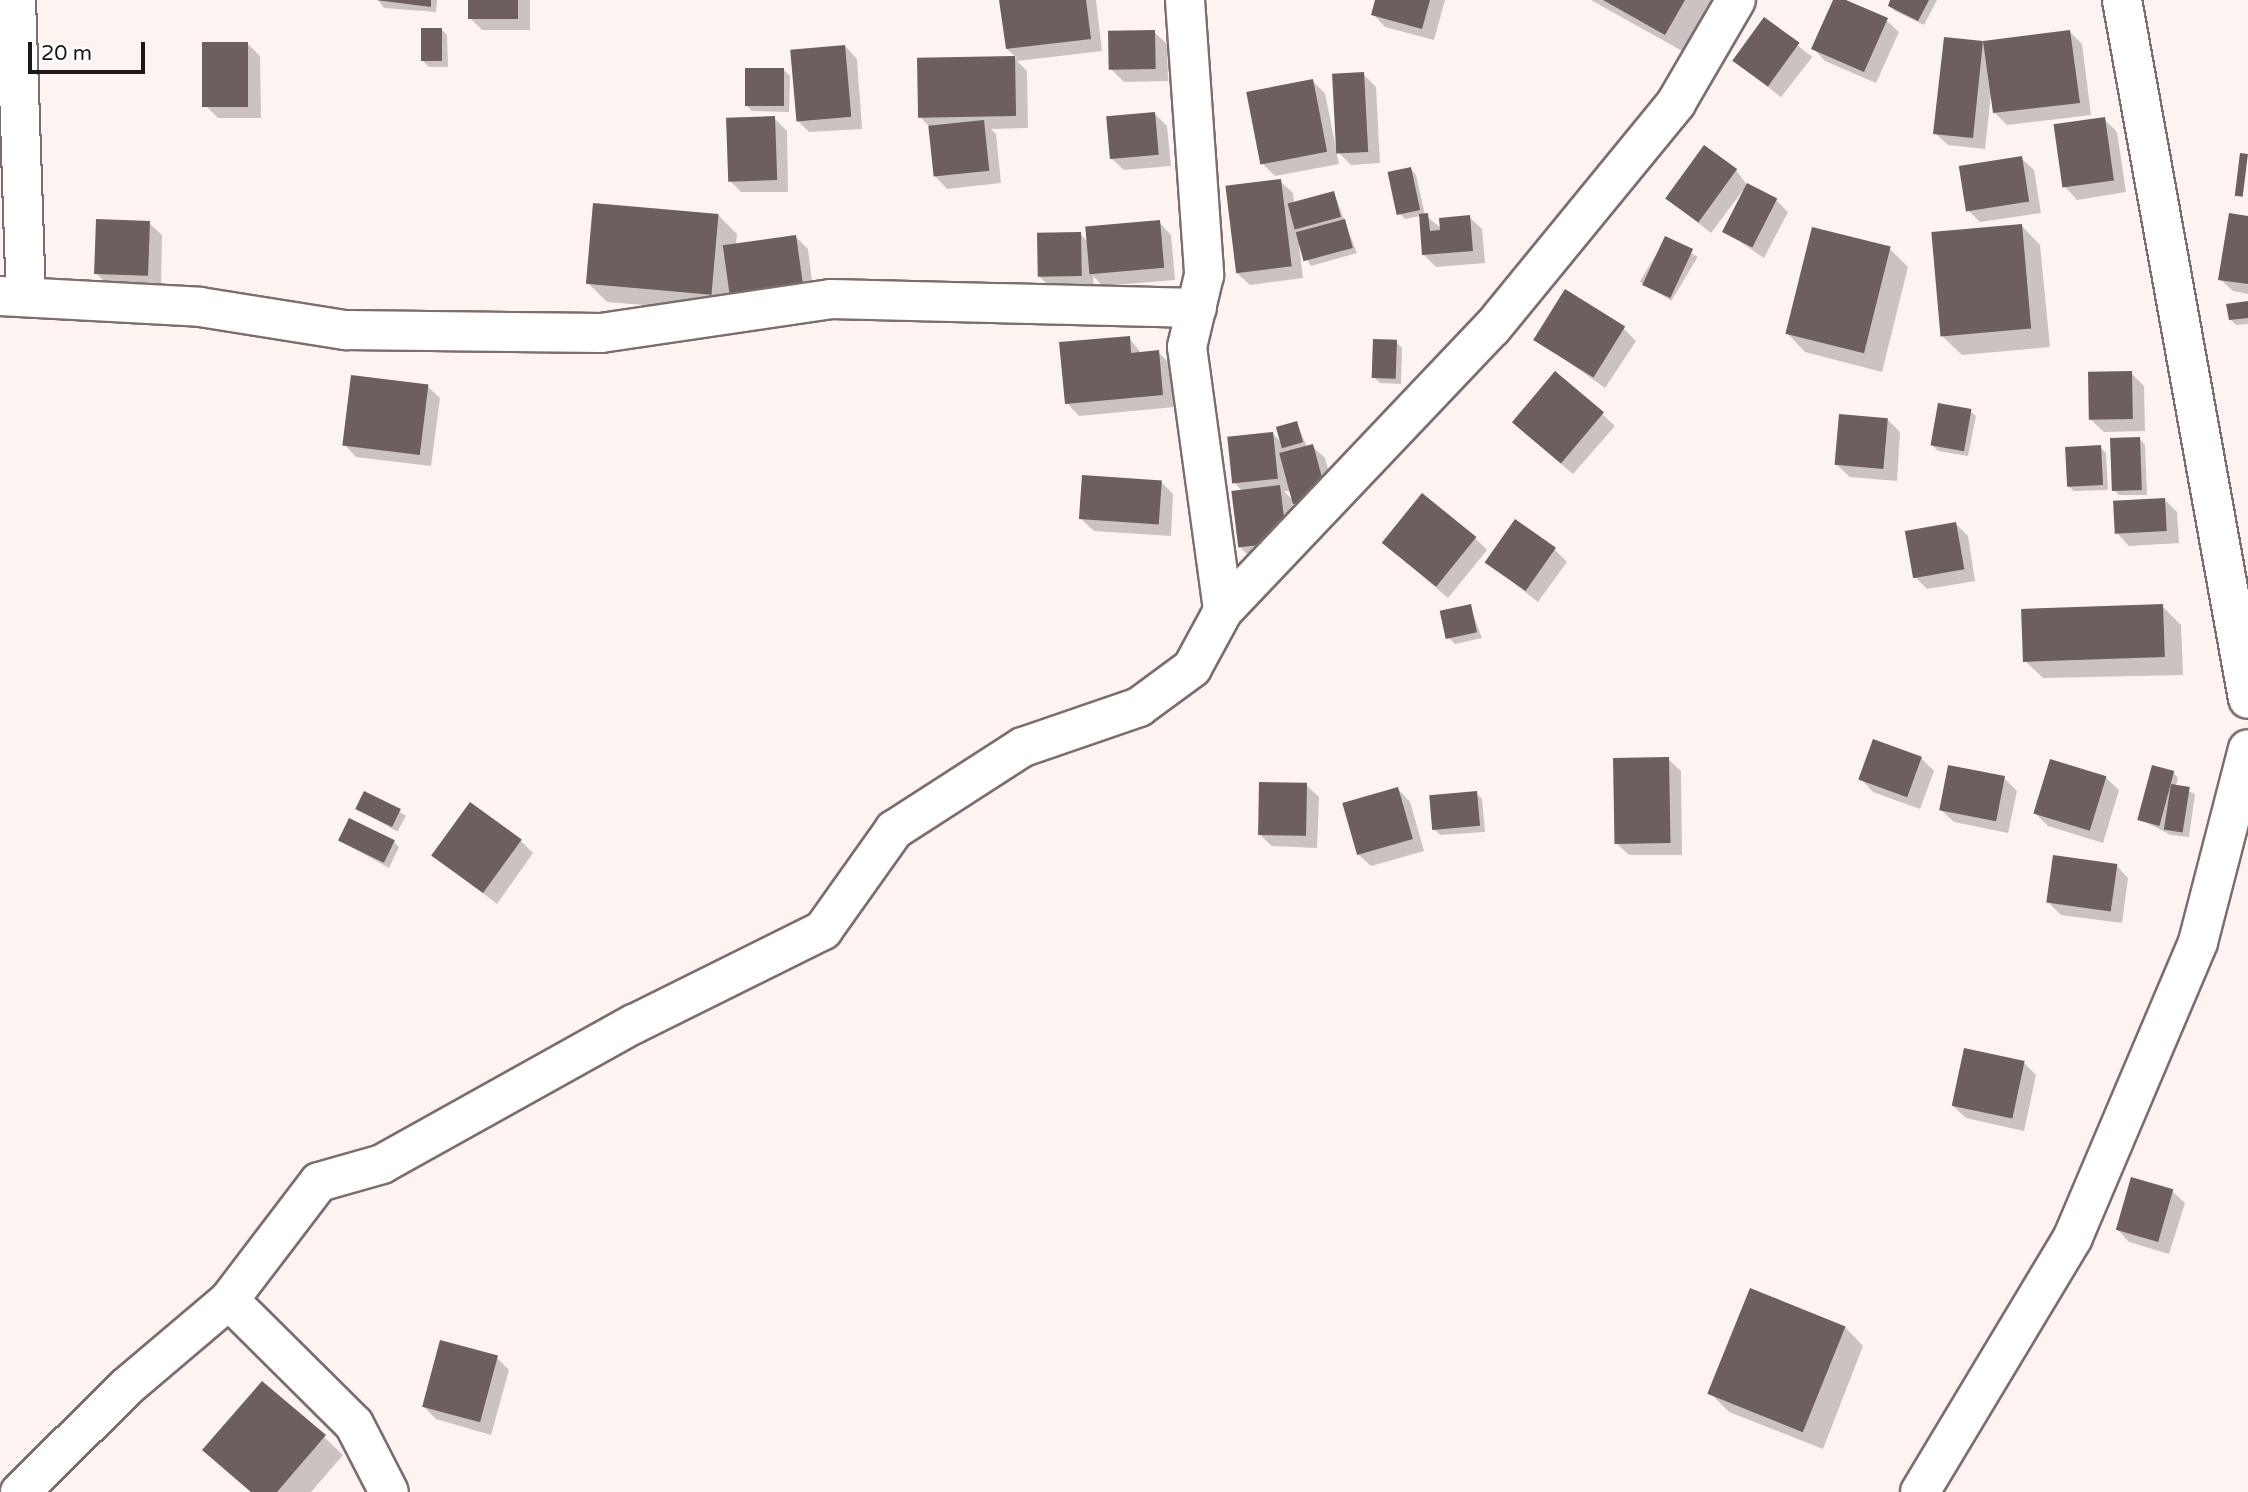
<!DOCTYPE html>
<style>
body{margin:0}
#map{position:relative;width:2248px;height:1492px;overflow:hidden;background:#fdf4f2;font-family:"Varela Round",sans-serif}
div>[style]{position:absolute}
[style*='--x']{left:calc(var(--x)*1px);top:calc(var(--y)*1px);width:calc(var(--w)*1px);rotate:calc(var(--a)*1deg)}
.shadow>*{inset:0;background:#0003;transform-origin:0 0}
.building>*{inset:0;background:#6c5f5d;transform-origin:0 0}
.roads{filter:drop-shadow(2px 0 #7c6e6c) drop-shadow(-2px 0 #7c6e6c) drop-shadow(0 2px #7c6e6c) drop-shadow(0 -2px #7c6e6c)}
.street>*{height:38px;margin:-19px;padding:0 19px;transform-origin:19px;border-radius:19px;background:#fff}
span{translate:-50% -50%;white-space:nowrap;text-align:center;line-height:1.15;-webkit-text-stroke:7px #fff;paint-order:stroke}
.scale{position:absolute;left:28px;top:42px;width:117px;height:32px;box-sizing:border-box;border:4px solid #1d1817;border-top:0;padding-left:9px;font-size:21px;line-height:24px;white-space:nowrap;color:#1d1817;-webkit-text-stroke:5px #fff;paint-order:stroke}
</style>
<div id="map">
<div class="shadow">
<i style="clip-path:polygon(378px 0,437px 0,436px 12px,384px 8px)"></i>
<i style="clip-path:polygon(470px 0,530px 0,530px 30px,482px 30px,470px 18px)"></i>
<i style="clip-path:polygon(1001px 0,1096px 0,1102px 51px,1017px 61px,1027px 71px,1028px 128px,991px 129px,996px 134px,1001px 183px,947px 189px,935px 176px,930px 127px,921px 118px,919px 60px,1017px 58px,1007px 49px)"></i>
<i style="clip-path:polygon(1377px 0,1445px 0,1434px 40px,1385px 27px,1373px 14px)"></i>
<i style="clip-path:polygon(1591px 0,1713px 0,1684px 52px)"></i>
<i style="clip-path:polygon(1834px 0,1886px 20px,1899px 32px,1876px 83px,1825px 61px,1813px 48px)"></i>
<i style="clip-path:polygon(1892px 0,1937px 0,1924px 25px,1895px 11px,1890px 5px)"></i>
<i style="left:1765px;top:20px;width:60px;height:51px;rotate:38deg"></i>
<i style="clip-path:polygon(441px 29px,447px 35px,448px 67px,429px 67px,423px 61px)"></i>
<i style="clip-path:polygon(1154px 32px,1167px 44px,1168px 81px,1124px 82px,1111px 69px)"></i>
<i style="clip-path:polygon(2070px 32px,2082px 44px,2091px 115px,2007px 125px,1995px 113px,1991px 94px,1985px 149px,1948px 145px,1935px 133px,1945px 39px,1983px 43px)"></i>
<i style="clip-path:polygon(247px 43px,260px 56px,261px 118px,218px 118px,206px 106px)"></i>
<i style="clip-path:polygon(845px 46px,857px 59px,862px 129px,809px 132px,797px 120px)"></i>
<i style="clip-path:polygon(784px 70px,790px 76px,789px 112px,752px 111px,746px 105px)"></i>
<i style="clip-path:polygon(1363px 74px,1376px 87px,1380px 163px,1351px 165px,1336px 150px,1339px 164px,1275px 176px,1262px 163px,1312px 81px,1325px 93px,1336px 149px)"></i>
<i style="clip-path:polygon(1155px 114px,1167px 126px,1171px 166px,1124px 170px,1111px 158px)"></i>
<i style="clip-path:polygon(774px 118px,787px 131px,788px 192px,741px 192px,729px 180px)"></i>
<i style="clip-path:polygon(2104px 119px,2117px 132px,2126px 192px,2077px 200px,2065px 187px)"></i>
<i style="clip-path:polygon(2021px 158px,2034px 170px,2041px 213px,1980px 222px,1967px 209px)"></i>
<i style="clip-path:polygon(1411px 169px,1416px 175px,1425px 215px,1442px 229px,1469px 217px,1482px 229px,1485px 263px,1436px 267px,1424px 255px,1420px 216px,1405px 219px,1399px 213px)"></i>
<i style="clip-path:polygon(1736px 170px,1747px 185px,1776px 200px,1788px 212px,1764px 258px,1724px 231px,1744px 189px,1711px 233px,1667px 198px)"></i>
<i style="clip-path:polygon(1280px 181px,1293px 193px,1294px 204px,1334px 193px,1357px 253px,1311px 266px,1299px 245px,1303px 278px,1250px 285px,1237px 273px)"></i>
<i style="clip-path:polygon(718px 215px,737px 234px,736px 244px,796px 237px,808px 249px,814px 298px,731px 312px,607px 302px,589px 284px)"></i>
<i style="clip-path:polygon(2248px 218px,2248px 294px,2233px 291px,2220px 279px)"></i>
<i style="clip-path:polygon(1159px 222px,1171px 235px,1175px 280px,1103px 286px,1093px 276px,1094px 288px,1052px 289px,1040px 277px,1080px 234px,1088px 242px)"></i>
<i style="clip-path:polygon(149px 223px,162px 235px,161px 287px,108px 285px,96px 273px)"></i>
<i style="clip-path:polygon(2022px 226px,2040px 245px,2050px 347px,1962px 355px,1943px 337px)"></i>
<i style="left:1666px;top:238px;width:37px;height:51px;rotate:31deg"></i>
<i style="clip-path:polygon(1889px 248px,1908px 267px,1882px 372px,1805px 352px,1787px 333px)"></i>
<i style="clip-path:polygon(2248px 303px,2248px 324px,2236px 325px,2230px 319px)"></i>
<i style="clip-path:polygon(1623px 328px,1636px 341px,1605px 388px,1536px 339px)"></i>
<i style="clip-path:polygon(1129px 338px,1142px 354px,1158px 352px,1170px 364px,1175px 407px,1079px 416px,1067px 403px)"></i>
<i style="clip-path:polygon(1396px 342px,1402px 348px,1401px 384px,1380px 383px,1374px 377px)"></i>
<i style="clip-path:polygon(2131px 373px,2144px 386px,2145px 431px,2104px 432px,2091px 420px)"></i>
<i style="clip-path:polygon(427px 386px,440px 398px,431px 466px,356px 457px,344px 444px)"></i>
<i style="clip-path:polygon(1970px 411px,1976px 416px,1968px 456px,1938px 451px,1932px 445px)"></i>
<i style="clip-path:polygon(1602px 414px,1615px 426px,1573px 474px,1526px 434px)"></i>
<i style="clip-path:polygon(1888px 420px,1900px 432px,1897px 481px,1850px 477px,1837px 465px)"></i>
<i style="clip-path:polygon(evenodd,1297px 423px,1307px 447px,1312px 446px,1325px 458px,1338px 507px,1307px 516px,1292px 500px,1298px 554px,1252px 559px,1239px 546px,1242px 491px,1234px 482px,1273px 434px,1281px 442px,1297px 423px,1284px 491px,1291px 491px,1294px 502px,1284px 491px)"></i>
<i style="clip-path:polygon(2140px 439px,2145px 445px,2147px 495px,2119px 495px,2114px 490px)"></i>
<i style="clip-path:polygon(2100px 447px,2106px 453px,2108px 490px,2074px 491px,2068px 486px)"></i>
<i style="clip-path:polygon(1161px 482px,1173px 494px,1171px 536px,1094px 531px,1081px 519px)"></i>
<i style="clip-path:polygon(2165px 500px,2177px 512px,2179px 543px,2129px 546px,2117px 533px)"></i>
<i style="clip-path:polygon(1956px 524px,1968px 536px,1975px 581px,1927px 589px,1914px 576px)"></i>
<i style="clip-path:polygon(1475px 538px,1487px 550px,1448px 598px,1383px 542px)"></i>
<i style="clip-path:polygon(1555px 550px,1567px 562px,1538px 602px,1487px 562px)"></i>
<i style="clip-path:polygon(1470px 606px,1482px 638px,1455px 644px,1449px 638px)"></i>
<i style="clip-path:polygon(2162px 606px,2181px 625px,2183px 675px,2043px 678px,2024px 660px)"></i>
<i style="clip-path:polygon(1921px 758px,1934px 771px,1920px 809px,1873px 792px,1861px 779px)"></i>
<i style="clip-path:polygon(1668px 759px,1681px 771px,1682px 855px,1629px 855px,1616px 843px)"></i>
<i style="clip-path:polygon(2173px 772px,2178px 778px,2176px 786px,2195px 794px,2189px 837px,2171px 835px,2139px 819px)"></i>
<i style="clip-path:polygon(2004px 778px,2017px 791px,2008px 833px,1954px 822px,1941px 810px)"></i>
<i style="clip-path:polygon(2106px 778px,2119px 790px,2103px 843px,2048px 826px,2036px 814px)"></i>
<i style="clip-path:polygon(1306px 785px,1319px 797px,1317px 848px,1272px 846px,1259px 834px)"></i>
<i style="clip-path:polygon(1398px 789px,1410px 802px,1424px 851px,1371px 866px,1358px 854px)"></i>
<i style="left:365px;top:793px;width:47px;height:18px;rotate:29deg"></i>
<i style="clip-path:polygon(1476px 793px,1482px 799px,1485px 832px,1440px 835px,1434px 829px)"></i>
<i style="clip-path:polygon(340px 841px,394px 842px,399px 847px,389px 868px)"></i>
<i style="clip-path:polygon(521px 841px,533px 853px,497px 904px,435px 856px)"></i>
<i style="clip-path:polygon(2116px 865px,2128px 878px,2122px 923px,2061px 915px,2049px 903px)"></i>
<i style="clip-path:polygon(2024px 1063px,2036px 1075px,2024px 1131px,1966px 1118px,1953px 1106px)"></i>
<i style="clip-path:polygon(2172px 1191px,2185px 1203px,2169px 1254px,2129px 1242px,2117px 1229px)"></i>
<i style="clip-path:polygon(1845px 1327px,1863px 1346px,1823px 1449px,1729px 1412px,1711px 1394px)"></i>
<i style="clip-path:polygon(497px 1358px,509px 1370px,491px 1435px,436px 1419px,424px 1407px)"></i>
<i style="clip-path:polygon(324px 1437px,343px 1455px,311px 1492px,251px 1492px,223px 1468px)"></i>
</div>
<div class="building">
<i style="clip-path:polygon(376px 0,431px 0,431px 7px)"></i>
<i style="left:468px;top:0;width:50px;height:19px"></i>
<i style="clip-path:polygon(999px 0,1086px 0,1091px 39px,1006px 49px)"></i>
<i style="clip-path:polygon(1375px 0,1430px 0,1422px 29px,1371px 15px)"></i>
<i style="clip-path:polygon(1603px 0,1685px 0,1665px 35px)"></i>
<i style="clip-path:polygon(1833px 0,1846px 0,1888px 18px,1864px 72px,1811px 49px)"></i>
<i style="clip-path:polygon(1890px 0,1929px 0,1918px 21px,1888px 6px)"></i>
<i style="left:1764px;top:17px;width:44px;height:54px;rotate:36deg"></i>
<i style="left:421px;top:28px;width:21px;height:33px"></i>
<i style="left:1155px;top:30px;width:39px;height:47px;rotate:89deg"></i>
<i style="clip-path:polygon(2070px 30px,2080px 103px,1993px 113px,1983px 41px,1973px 138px,1933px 134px,1944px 37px,1983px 41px)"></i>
<i style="left:202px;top:42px;width:46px;height:65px"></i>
<i style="left:845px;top:45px;width:72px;height:55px;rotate:85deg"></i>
<i style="left:1015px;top:56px;width:60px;height:98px;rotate:89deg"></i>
<i style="left:745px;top:68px;width:39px;height:38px"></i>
<i style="left:1364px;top:72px;width:80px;height:32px;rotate:87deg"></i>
<i style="left:1313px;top:79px;width:74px;height:68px;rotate:79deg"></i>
<i style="left:1155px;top:112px;width:43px;height:49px;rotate:85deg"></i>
<i style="left:775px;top:116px;width:64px;height:49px;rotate:88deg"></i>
<i style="left:2105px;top:117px;width:64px;height:52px;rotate:82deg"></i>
<i style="left:984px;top:120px;width:51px;height:56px;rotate:84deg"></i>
<i style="left:1704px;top:145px;width:41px;height:66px;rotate:36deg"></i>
<i style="left:2240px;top:153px;width:8px;height:43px;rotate:7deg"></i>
<i style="left:2022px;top:156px;width:46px;height:64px;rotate:81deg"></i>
<i style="left:1411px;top:167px;width:44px;height:24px;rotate:78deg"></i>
<i style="left:1281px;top:179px;width:88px;height:56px;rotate:83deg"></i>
<i style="left:1747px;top:183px;width:34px;height:55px;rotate:27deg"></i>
<i style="left:1334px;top:191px;width:27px;height:48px;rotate:75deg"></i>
<i style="left:593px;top:203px;width:126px;height:81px;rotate:5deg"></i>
<i style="clip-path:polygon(1428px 213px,1430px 231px,1440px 230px,1439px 218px,1470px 215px,1473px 251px,1422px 255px,1419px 214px)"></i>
<i style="clip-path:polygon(2229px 213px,2248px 216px,2248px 284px,2218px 280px)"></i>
<i style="left:96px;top:219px;width:54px;height:55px;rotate:2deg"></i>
<i style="left:1345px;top:219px;width:30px;height:51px;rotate:75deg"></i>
<i style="left:1160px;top:220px;width:48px;height:75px;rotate:85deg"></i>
<i style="left:2022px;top:224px;width:105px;height:91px;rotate:85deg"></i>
<i style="left:1812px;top:227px;width:81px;height:110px;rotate:14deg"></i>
<i style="left:1081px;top:232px;width:44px;height:44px;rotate:89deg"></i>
<i style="left:796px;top:235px;width:51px;height:74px;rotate:82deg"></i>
<i style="left:1665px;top:236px;width:31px;height:54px;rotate:25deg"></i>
<i style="left:1565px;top:289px;width:71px;height:60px;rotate:32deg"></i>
<i style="clip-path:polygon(2248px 301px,2248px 318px,2229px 320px,2226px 304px)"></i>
<i style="clip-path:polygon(1130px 336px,1131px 353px,1159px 350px,1163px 395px,1065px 404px,1059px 342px)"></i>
<i style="left:1373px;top:339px;width:24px;height:39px;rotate:2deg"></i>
<i style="left:1555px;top:371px;width:64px;height:67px;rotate:40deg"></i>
<i style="left:2132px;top:371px;width:48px;height:44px;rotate:89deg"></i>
<i style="left:351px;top:375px;width:78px;height:71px;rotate:7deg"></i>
<i style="left:1938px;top:403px;width:34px;height:43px;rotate:10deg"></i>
<i style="left:1839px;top:414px;width:49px;height:51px;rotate:5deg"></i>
<i style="left:1297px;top:421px;width:22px;height:22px;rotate:74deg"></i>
<i style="left:1273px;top:432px;width:47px;height:46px;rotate:84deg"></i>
<i style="left:2140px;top:437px;width:53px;height:30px;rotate:88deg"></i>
<i style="left:1313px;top:444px;width:53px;height:35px;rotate:75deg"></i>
<i style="left:2101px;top:445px;width:40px;height:36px;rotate:87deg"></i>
<i style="left:1082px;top:475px;width:80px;height:44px;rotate:4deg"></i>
<i style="left:1280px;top:485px;width:57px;height:49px;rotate:83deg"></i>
<i style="left:1422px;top:493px;width:70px;height:64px;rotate:39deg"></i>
<i style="left:2165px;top:498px;width:33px;height:52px;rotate:87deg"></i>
<i style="left:1515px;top:519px;width:50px;height:53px;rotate:35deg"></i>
<i style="left:1956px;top:522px;width:48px;height:52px;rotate:80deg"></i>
<i style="left:1471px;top:604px;width:29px;height:32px;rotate:78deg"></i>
<i style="left:2163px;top:604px;width:53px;height:142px;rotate:88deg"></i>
<i style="left:1873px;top:739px;width:52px;height:43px;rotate:20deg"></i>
<i style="left:1669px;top:757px;width:86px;height:56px;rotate:89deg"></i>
<i style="left:2050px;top:759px;width:59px;height:57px;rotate:17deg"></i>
<i style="left:1948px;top:765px;width:58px;height:46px;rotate:11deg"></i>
<i style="left:2152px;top:765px;width:23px;height:57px;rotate:15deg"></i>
<i style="left:1259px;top:782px;width:48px;height:53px;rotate:1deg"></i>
<i style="left:2171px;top:784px;width:19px;height:46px;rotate:9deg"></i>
<i style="left:1398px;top:787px;width:54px;height:58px;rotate:74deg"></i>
<i style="left:364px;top:791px;width:41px;height:20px;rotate:26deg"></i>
<i style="left:1477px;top:791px;width:35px;height:48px;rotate:85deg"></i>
<i style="left:470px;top:802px;width:64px;height:66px;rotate:36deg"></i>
<i style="left:349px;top:818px;width:51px;height:25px;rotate:26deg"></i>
<i style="left:2053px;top:855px;width:65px;height:48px;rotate:8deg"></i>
<i style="left:1964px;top:1048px;width:62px;height:59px;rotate:12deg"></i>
<i style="left:2131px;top:1177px;width:44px;height:55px;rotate:16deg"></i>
<i style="left:1750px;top:1288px;width:103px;height:114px;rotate:22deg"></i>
<i style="left:440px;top:1340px;width:60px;height:69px;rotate:15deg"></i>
<i style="clip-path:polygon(262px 1381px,326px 1435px,277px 1492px,251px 1492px,202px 1450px)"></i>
</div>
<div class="roads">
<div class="street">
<i style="--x:16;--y:0;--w:296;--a:88.1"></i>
<i style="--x:1185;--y:0;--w:276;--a:86"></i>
<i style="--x:1204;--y:275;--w:74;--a:103.3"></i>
<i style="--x:1187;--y:347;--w:266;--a:82.2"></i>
<i style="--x:2122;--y:0;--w:710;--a:79.78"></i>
<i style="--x:0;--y:296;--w:200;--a:3.1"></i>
<i style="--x:200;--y:307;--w:148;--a:9"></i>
<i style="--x:346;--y:330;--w:255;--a:0.7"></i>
<i style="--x:601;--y:333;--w:232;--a:-8.4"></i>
<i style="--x:831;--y:299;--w:366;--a:1.4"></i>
<i style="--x:229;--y:1300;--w:176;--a:44.8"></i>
<i style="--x:354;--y:1424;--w:76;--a:62.8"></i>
<i style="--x:20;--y:1492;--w:154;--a:-44.5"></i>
<i style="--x:130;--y:1384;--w:130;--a:-40.3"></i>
<i style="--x:229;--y:1300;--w:148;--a:-52.7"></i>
<i style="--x:319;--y:1182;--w:66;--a:-15.9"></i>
<i style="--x:382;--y:1164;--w:288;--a:-29.1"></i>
<i style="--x:634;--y:1024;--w:211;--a:-26.4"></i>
<i style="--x:823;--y:930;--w:123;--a:-54.6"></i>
<i style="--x:894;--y:830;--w:153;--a:-32.8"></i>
<i style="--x:1023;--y:747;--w:123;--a:-19"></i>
<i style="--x:1139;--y:707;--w:66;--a:-36.3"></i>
<i style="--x:1192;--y:668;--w:65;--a:-61.5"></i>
<i style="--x:1223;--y:611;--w:390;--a:-46.5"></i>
<i style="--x:1492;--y:328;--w:291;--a:-50.7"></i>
<i style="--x:1676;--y:103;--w:119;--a:-59.8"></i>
<i style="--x:1920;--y:1492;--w:297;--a:-59"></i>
<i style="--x:2073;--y:1237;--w:320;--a:-67"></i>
<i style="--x:2198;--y:942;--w:199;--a:-75.5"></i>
</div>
</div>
<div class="scale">20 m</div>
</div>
